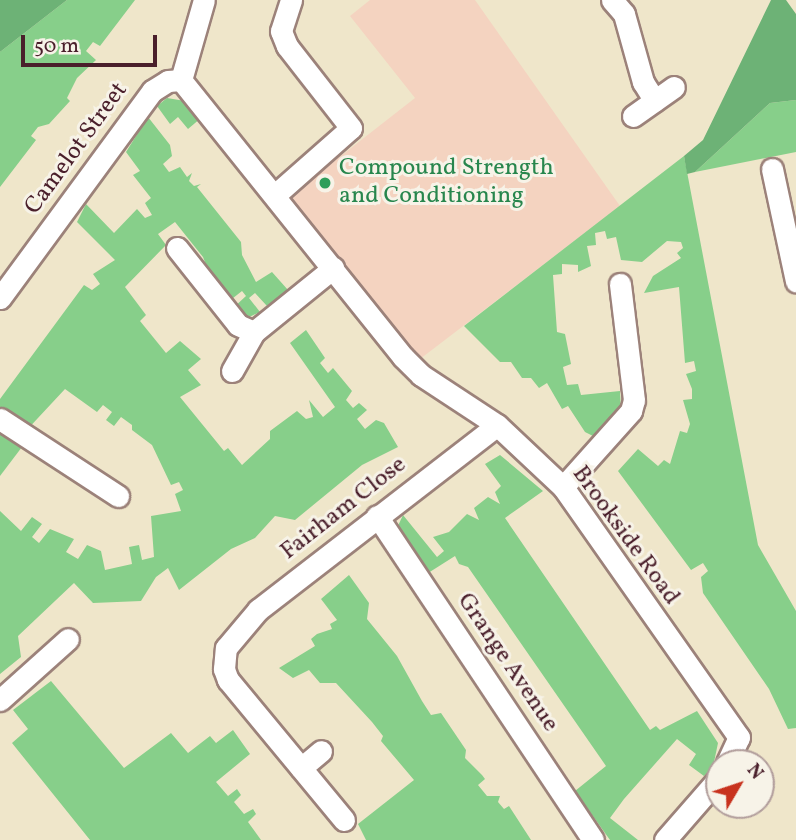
<!DOCTYPE html>
<style>
body{margin:0}
#map{position:relative;width:796px;height:840px;overflow:hidden;background:#efe6ca;font-family:Vollkorn,serif}
div>[style]{position:absolute}
[style*='--x']{left:calc(var(--x)*1px);top:calc(var(--y)*1px);width:calc(var(--w)*1px);rotate:calc(var(--a)*1deg)}
.built>*{inset:0;background:#f4d3c0}
.green>*{inset:0;background:#87cf8a}
.forest>*{inset:0;background:#6db276}
.roads{filter:drop-shadow(2px 0 #9c827a) drop-shadow(-2px 0 #9c827a) drop-shadow(0 2px #9c827a) drop-shadow(0 -2px #9c827a)}
.minor>*{height:21px;margin:-10.5px;padding:0 10.5px;transform-origin:10.5px;border-radius:10.5px;background:#fff}
.dots>*{width:19px;height:19px;translate:-50% -50%;box-sizing:border-box;border:4px solid #f7f3e8;border-radius:50%}
span{translate:-50% -50%;white-space:nowrap;text-align:center;line-height:1.15;-webkit-text-stroke:6px #f7f3e8;paint-order:stroke}
.street-label{font-size:24px;color:#4a1f2b}
.leisure-label{font-size:24px;color:#27864d}
.left{translate:0 -50%;text-align:left}
.north{position:absolute;left:705px;top:749px;width:70px;height:70px;box-sizing:border-box;background:#f7f3e8;border:2px solid #b29e9c;border-radius:50%;rotate:51deg;font-size:19px;font-weight:700;line-height:28px;text-align:center;color:#4a1f2b}
.north::after{content:'';display:block;margin:auto;width:24px;height:32px;background:#c8321e;clip-path:polygon(50% 0,100% 100%,50% 72%,0 100%)}
.scale{position:absolute;left:21px;top:35px;width:136px;height:32px;box-sizing:border-box;border:4px solid #4a1f2b;border-top:0;padding-left:9px;font-size:21px;line-height:24px;white-space:nowrap;color:#4a1f2b;-webkit-text-stroke:5px #f7f3e8;paint-order:stroke}
</style>
<div id="map">
<div class="built">
<i style="clip-path:polygon(370px 0,475px 0,620px 206px,420px 359px,287px 198px,415px 98px,350px 16px)"></i>
</div>
<div class="green">
<i style="clip-path:polygon(67px 0,135px 0,100px 46px,93px 42px,86px 51px,96px 60px,77px 78px,67px 98px,70px 101px,49px 124px,38px 127px,31px 136px,36px 140px,0 187px,0 52px)"></i>
<i style="clip-path:polygon(167px 98px,185px 101px,201px 118px,188px 129px,178px 117px,170px 124px,157px 106px)"></i>
<i style="clip-path:polygon(796px 100px,796px 152px,695px 172px,770px 103px)"></i>
<i style="clip-path:polygon(148px 117px,170px 145px,172px 156px,163px 164px,169px 172px,180px 167px,187px 177px,192px 173px,189px 181px,194px 186px,201px 184px,197px 187px,241px 242px,242px 255px,256px 282px,272px 272px,288px 290px,267px 306px,255px 293px,249px 298px,260px 312px,245px 319px,232px 309px,246px 296px,242px 291px,228px 302px,213px 283px,203px 257px,175px 222px,158px 234px,166px 245px,125px 287px,146px 315px,140px 321px,166px 353px,180px 341px,201px 359px,188px 370px,201px 385px,180px 397px,224px 451px,228px 448px,242px 465px,270px 439px,270px 431px,297px 411px,306px 419px,313px 417px,309px 400px,323px 417px,335px 407px,290px 343px,306px 330px,325px 358px,320px 363px,328px 373px,333px 368px,352px 391px,346px 400px,353px 408px,359px 403px,367px 410px,357px 419px,365px 429px,376px 420px,384px 423px,398px 447px,362px 465px,295px 520px,275px 516px,255px 538px,231px 549px,179px 590px,168px 568px,156px 577px,141px 601px,93px 603px,74px 583px,18px 636px,21px 657px,0 674px,0 511px,21px 531px,32px 517px,42px 524px,32px 537px,39px 543px,50px 529px,74px 539px,66px 552px,78px 559px,87px 545px,101px 551px,105px 570px,132px 564px,129px 547px,139px 545px,142px 560px,154px 557px,151px 516px,181px 511px,175px 494px,183px 490px,179px 482px,171px 485px,152px 445px,132px 430px,132px 425px,121px 417px,114px 426px,106px 420px,112px 412px,103px 405px,97px 412px,65px 389px,24px 433px,0 415px,0 399px,84px 285px,92px 290px,100px 284px,93px 274px,115px 260px,77px 222px,86px 204px,114px 233px,137px 209px,145px 218px,152px 215px,145px 203px,151px 198px,133px 175px,140px 171px,126px 152px)"></i>
<i style="clip-path:polygon(684px 156px,758px 545px,796px 611px,796px 728px,788px 729px,769px 689px,703px 593px,701px 577px,708px 571px,703px 563px,691px 570px,618px 471px,638px 449px,658px 466px,664px 460px,670px 464px,680px 431px,687px 433px,690px 424px,683px 400px,692px 399px,692px 389px,686px 374px,696px 371px,694px 361px,685px 363px,679px 287px,644px 293px,653px 276px,681px 258px,677px 253px,683px 248px,681px 242px,667px 241px,642px 262px,621px 260px,616px 237px,607px 239px,605px 231px,595px 233px,596px 245px,587px 246px,591px 266px,578px 272px,578px 265px,562px 264px,562px 274px,553px 275px,557px 332px,565px 334px,571px 364px,563px 367px,567px 385px,578px 384px,581px 395px,620px 391px,621px 411px,595px 437px,585px 432px,568px 406px,562px 409px,547px 383px,539px 388px,531px 378px,522px 378px,511px 362px,500px 362px,464px 326px)"></i>
<i style="clip-path:polygon(0 426px,25px 443px,0 476px)"></i>
<i style="clip-path:polygon(500px 455px,543px 491px,505px 518px,650px 730px,656px 726px,660px 730px,697px 711px,718px 743px,713px 767px,704px 776px,689px 765px,696px 754px,677px 739px,624px 799px,610px 818px,638px 840px,610px 840px,575px 791px,606px 766px,468px 567px,459px 564px,455px 556px,425px 575px,397px 528px,403px 515px,437px 557px,444px 551px,433px 537px,449px 532px,467px 514px,479px 520px,474px 508px,488px 497px,500px 504px,495px 492px,501px 486px,485px 464px)"></i>
<i style="clip-path:polygon(349px 575px,369px 603px,367px 619px,397px 656px,422px 701px,431px 715px,441px 713px,466px 750px,465px 758px,482px 775px,485px 779px,478px 785px,487px 796px,500px 796px,498px 802px,504px 809px,509px 806px,531px 840px,366px 840px,358px 824px,414px 780px,381px 741px,383px 736px,372px 722px,336px 683px,320px 683px,309px 670px,293px 678px,279px 668px,315px 646px,311px 639px,317px 634px,332px 629px,330px 624px,337px 620px,321px 599px)"></i>
<i style="clip-path:polygon(51px 681px,124px 768px,171px 733px,188px 753px,210px 736px,216px 743px,233px 730px,250px 754px,216px 782px,228px 796px,237px 789px,241px 795px,234px 802px,244px 814px,253px 809px,256px 814px,248px 822px,261px 840px,90px 840px,12px 743px,28px 729px,13px 710px)"></i>
</div>
<div class="forest">
<i style="clip-path:polygon(0 0,67px 0,0 52px)"></i>
<i style="clip-path:polygon(771px 0,786px 0,796px 14px,796px 100px,770px 103px,695px 172px,687px 174px,684px 156px,703px 140px)"></i>
</div>
<div class="roads">
<div class="minor">
<i style="--x:612;--y:0;--w:18;--a:49"></i>
<i style="--x:624;--y:14;--w:71;--a:74.4"></i>
<i style="--x:643;--y:82;--w:22;--a:58"></i>
<i style="--x:181;--y:80;--w:355;--a:51.3"></i>
<i style="--x:403;--y:357;--w:25;--a:45"></i>
<i style="--x:421;--y:375;--w:91;--a:33.3"></i>
<i style="--x:497;--y:425;--w:91;--a:43.2"></i>
<i style="--x:563;--y:487;--w:306;--a:54.9"></i>
<i style="--x:739;--y:737;--w:29;--a:115"></i>
<i style="--x:181;--y:80;--w:83;--a:-74"></i>
<i style="--x:633;--y:116;--w:50;--a:-35.3"></i>
<i style="--x:772;--y:169;--w:115;--a:77.9"></i>
<i style="--x:275;--y:195;--w:101;--a:-41.4"></i>
<i style="--x:351;--y:128;--w:104;--a:-128"></i>
<i style="--x:287;--y:46;--w:16;--a:-112"></i>
<i style="--x:281;--y:31;--w:33;--a:-72"></i>
<i style="--x:177;--y:248;--w:98;--a:51.6"></i>
<i style="--x:238;--y:325;--w:17;--a:24"></i>
<i style="--x:254;--y:332;--w:102;--a:-39"></i>
<i style="--x:0;--y:298;--w:257;--a:-53.7"></i>
<i style="--x:152;--y:91;--w:19;--a:-32"></i>
<i style="--x:168;--y:81;--w:13;--a:-4"></i>
<i style="--x:232;--y:371;--w:45;--a:-60.6"></i>
<i style="--x:0;--y:419;--w:141;--a:33.1"></i>
<i style="--x:563;--y:487;--w:102;--a:-48.2"></i>
<i style="--x:631;--y:411;--w:11;--a:-75"></i>
<i style="--x:634;--y:400;--w:117;--a:-96.9"></i>
<i style="--x:377;--y:516;--w:389;--a:56.3"></i>
<i style="--x:0;--y:700;--w:91;--a:-41.9"></i>
<i style="--x:301;--y:768;--w:26;--a:-40"></i>
<i style="--x:344;--y:820;--w:182;--a:-129.6"></i>
<i style="--x:228;--y:680;--w:12;--a:-110"></i>
<i style="--x:224;--y:669;--w:21;--a:-85"></i>
<i style="--x:226;--y:648;--w:50;--a:-49.9"></i>
<i style="--x:258;--y:610;--w:302;--a:-37.7"></i>
<i style="--x:665;--y:840;--w:82;--a:-48.9"></i>
</div>
</div>
<div class="dots">
<i style="left:325px;top:183px;background:#2e9e5b"></i>
</div>
<div class="street-label">
<span style="left:77px;top:149px;rotate:-54deg">Camelot Street</span>
<span style="left:344px;top:509px;rotate:-38deg">Fairham Close</span>
<span style="left:625px;top:536px;rotate:54deg">Brookside Road</span>
<span style="left:507px;top:663px;rotate:56deg">Grange Avenue</span>
</div>
<div class="leisure-label">
<span class="left" style="left:339px;top:183px">Compound Strength<br>and Conditioning</span>
</div>
<div class="north">N</div>
<div class="scale">50 m</div>
</div>
